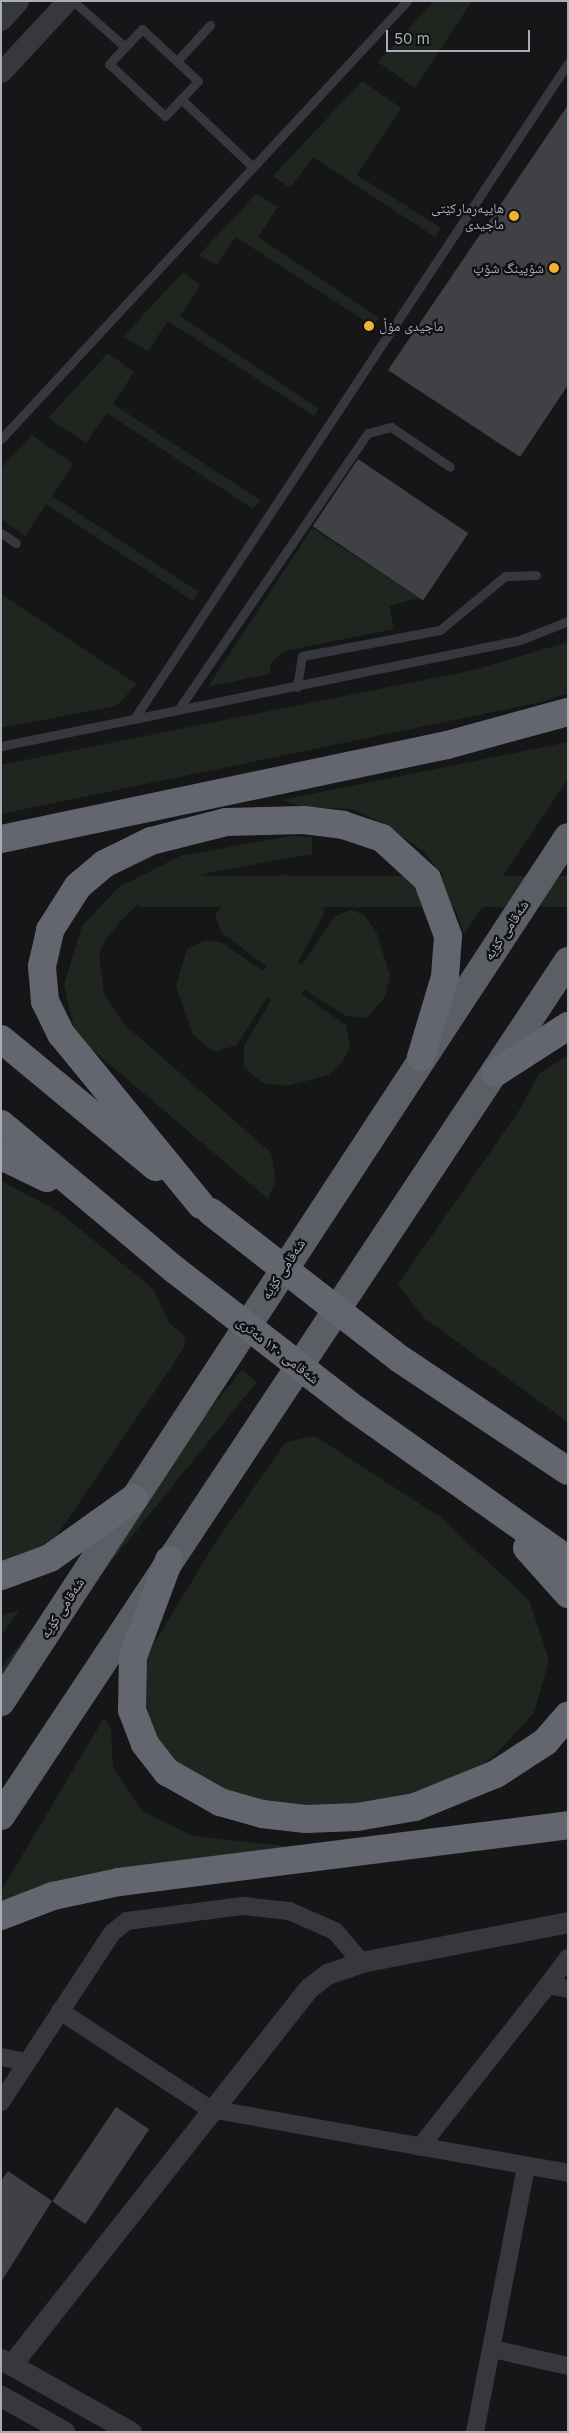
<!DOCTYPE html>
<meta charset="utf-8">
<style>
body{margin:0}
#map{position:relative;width:569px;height:2433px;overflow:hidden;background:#161618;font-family:Inter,"Noto Naskh Arabic",sans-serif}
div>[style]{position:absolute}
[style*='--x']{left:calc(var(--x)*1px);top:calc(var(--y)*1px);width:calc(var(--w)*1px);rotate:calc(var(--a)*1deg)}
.green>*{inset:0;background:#1e261f;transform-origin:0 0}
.building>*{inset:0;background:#404145;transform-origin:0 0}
.service>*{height:9px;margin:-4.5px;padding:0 4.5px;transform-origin:4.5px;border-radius:4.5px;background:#37383d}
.minor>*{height:18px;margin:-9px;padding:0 9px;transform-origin:9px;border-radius:9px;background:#37383d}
.tertiary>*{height:21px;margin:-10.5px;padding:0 10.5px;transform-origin:10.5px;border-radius:10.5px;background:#37383d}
.trunk>*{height:28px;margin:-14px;padding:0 14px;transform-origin:14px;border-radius:14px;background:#5b5e65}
.motorway>*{height:28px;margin:-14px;padding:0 14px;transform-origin:14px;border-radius:14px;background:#63666e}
.motorway-bridge>*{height:28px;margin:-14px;padding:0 14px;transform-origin:14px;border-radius:14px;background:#63666e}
.dots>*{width:14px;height:14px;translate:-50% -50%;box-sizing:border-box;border:2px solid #111113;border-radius:50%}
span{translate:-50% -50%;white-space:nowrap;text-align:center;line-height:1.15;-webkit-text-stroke:4.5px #111113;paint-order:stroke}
.poi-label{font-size:14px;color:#a8adb8}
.right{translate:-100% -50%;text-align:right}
.left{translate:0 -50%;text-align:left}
.street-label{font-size:14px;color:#a8adb8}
.frame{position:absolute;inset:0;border:2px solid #a8adb8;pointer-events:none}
.scale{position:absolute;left:386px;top:30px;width:144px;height:22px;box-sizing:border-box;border:2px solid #a8adb8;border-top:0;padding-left:6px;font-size:15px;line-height:18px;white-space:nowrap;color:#a8adb8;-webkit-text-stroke:4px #111113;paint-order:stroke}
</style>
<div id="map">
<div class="green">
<i style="clip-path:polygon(434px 1px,472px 1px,415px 88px,378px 62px)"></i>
<i style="clip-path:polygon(362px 81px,401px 108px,357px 175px,441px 228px,435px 237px,313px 157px,290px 188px,273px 176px)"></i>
<i style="clip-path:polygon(256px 194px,278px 207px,258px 237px,379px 318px,373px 326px,236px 237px,216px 265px,199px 255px)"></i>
<i style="clip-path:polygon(183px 272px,200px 285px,180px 316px,319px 409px,314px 416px,168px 321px,148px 351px,123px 337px)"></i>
<i style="clip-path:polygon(108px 353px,134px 372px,113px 404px,260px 500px,253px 509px,107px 413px,86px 443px,48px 418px)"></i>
<i style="clip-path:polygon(32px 435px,73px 464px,52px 496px,199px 592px,193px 601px,46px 504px,25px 536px,1px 519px,1px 468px)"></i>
<i style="clip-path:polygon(312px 528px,419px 598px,389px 606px,394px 629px,284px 651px,271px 663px,269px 674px,208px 687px)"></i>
<i style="clip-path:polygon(1px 594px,137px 684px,116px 706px,1px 728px)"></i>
<i style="clip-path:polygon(568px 642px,568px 693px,541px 702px,1px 814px,1px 765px,474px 670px)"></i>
<i style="clip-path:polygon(568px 742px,568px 779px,464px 934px,443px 875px,423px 851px,388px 826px,353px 809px,304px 807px,282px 800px)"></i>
<i style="clip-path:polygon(291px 836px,312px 837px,312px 854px,212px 872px,158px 890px,130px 911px,107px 937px,99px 954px,104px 994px,124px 1024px,271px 1153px,276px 1179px,268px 1199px,88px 1046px,74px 1028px,64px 985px,82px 926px,119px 887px,180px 856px)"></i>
<i style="clip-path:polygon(284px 874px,315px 881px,325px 891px,323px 916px,298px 962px,302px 965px,334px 917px,351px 910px,364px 915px,376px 931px,390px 975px,385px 997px,367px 1018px,346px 1016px,305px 990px,301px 994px,346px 1025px,350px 1047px,343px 1061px,328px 1075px,287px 1086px,263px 1083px,244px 1067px,244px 1046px,271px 1000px,268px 996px,237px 1045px,215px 1052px,193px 1035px,176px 986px,187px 949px,205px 940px,221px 942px,263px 971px,266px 966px,221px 932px,215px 915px,231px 894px,245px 885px)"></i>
<i style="left:568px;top:876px;width:31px;height:429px;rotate:90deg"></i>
<i style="clip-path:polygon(568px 1055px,568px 1422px,424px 1318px,398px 1284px,517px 1114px,539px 1074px)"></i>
<i style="clip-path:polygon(1px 1181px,58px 1211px,153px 1289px,170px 1324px,185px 1336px,184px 1348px,51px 1544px,1px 1566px)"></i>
<i style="left:242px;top:1370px;width:19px;height:437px;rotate:39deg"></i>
<i style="clip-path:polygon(315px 1436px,440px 1517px,529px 1600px,549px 1660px,534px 1713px,495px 1755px,455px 1785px,335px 1813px,214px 1798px,177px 1768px,149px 1727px,141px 1665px,215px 1543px,286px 1442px)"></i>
<i style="clip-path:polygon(19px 1611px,1px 1636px,1px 1615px)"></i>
<i style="clip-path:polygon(104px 1718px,111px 1729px,113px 1768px,142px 1811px,193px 1836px,302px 1848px,1px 1907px,1px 1891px)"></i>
</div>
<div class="building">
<i style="clip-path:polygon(568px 105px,568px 385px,520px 457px,388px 370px)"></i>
<i style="left:358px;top:459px;width:133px;height:81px;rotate:34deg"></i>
<i style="left:116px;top:2107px;width:40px;height:114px;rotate:34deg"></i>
<i style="clip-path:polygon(8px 2171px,52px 2201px,1px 2282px,1px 2181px)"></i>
</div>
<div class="service">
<i style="--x:73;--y:1;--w:69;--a:41.5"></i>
<i style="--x:142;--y:29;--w:76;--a:42.9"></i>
<i style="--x:198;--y:81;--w:48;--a:133.3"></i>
<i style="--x:165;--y:116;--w:76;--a:-137.1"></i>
<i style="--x:109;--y:64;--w:48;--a:-46.7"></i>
<i style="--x:177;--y:61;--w:49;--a:-47.5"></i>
<i style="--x:181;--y:99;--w:99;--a:43.4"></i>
<i style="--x:1;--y:439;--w:597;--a:-47.17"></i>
<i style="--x:1;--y:533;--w:18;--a:34"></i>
<i style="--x:297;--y:687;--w:31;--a:-81"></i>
<i style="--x:302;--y:656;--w:140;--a:-10.7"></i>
<i style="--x:440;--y:630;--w:85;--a:-39.7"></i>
<i style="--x:505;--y:576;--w:31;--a:-2"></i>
<i style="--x:178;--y:710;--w:336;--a:-55.6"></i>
<i style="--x:368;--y:433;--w:24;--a:-15"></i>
<i style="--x:391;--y:427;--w:71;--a:34.1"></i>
<i style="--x:134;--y:719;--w:787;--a:-56.51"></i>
<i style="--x:1;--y:746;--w:530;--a:-11.54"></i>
<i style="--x:520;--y:640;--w:52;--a:-21.6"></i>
</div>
<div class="minor">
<i style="--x:568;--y:1958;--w:34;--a:127"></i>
<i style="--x:548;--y:1985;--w:20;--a:11"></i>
<i style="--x:60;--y:2011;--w:179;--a:33.2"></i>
<i style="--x:210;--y:2109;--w:364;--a:10.1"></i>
<i style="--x:1;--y:2057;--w:26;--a:11"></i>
<i style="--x:1;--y:2102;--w:202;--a:-56.7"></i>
<i style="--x:112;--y:1933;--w:19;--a:-39"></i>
<i style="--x:127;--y:1921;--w:117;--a:-7.4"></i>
<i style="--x:243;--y:1906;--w:46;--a:6.2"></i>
<i style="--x:289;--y:1911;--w:50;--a:23.5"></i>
<i style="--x:335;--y:1931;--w:40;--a:50"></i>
<i style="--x:420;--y:2147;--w:206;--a:-51.7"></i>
<i style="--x:493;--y:2349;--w:77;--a:12.8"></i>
<i style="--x:475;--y:2432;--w:271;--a:-79.1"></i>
</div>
<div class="tertiary">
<i style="--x:1;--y:20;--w:25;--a:-48"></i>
<i style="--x:1;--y:72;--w:97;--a:-47.1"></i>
<i style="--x:1;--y:2359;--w:149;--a:29.3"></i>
<i style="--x:11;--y:2365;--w:481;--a:-51.7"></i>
<i style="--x:309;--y:1988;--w:23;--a:-38"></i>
<i style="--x:327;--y:1974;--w:36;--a:-19"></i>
<i style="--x:361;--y:1962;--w:211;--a:-10.9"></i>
<i style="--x:1;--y:2396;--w:73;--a:29.4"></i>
</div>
<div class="trunk">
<i style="--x:1;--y:1702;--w:1034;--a:-56.76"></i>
<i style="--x:1;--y:1816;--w:1026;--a:-56.45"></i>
</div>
<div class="motorway">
<i style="--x:1;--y:839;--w:456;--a:-11.9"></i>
<i style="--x:447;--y:745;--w:125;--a:-15.3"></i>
<i style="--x:1;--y:1039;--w:201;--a:39.6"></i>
<i style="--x:495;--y:1073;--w:87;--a:-32.8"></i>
<i style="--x:1;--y:1124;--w:227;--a:40"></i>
<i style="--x:1;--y:1156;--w:51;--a:25.6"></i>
<i style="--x:201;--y:1205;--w:221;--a:-129.3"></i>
<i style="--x:61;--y:1034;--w:37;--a:-116"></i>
<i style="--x:45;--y:1001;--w:35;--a:-95"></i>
<i style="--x:42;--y:966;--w:37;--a:-77"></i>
<i style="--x:50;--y:930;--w:52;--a:-57.5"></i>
<i style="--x:78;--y:886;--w:34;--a:-40"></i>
<i style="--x:104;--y:864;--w:52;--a:-26.1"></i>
<i style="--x:151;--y:841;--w:77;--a:-14.2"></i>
<i style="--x:226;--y:822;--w:78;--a:-1.5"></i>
<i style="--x:304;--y:820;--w:39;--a:7"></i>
<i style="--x:343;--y:825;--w:41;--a:18.4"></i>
<i style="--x:382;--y:838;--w:61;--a:42.3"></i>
<i style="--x:427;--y:879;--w:61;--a:69.8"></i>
<i style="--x:448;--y:936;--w:41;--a:94.2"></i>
<i style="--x:445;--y:977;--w:84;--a:106.7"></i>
<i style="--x:400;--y:1359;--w:202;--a:33.7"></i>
<i style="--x:355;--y:1409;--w:261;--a:35.3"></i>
<i style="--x:527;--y:1548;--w:62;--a:48.3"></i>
<i style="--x:169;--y:1560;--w:103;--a:110.4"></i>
<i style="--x:133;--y:1657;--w:53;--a:91.1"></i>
<i style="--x:132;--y:1710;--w:36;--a:69"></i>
<i style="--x:145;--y:1744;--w:36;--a:52"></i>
<i style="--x:167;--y:1772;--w:61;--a:29.5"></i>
<i style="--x:220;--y:1802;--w:44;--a:15.9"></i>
<i style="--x:262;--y:1814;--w:44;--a:6.5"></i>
<i style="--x:306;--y:1819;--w:51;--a:-2.2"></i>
<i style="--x:357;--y:1817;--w:59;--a:-9.8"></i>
<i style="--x:415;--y:1807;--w:87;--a:-22.2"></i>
<i style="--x:496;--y:1774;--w:59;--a:-33.1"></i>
<i style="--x:545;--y:1742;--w:35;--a:-49"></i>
<i style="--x:1;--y:1576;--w:52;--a:-20.2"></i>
<i style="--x:50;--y:1558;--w:103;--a:-35.5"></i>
<i style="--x:1;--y:1916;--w:56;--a:-21"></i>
<i style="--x:53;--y:1896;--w:67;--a:-12"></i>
<i style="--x:119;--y:1882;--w:453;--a:-7.2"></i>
</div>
<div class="motorway-bridge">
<i style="--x:211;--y:1212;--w:239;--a:37.9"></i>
<i style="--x:175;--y:1270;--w:227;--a:37.7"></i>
</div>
<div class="dots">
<i style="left:514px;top:216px;background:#f2b134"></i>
<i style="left:554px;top:268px;background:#f2b134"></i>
<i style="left:369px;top:326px;background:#f2b134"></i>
</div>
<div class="poi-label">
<span class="right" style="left:504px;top:216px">هایپەرمارکێتی<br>ماجیدی</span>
<span class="right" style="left:544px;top:268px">شۆپینگ شۆپ</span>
<span class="left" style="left:379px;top:326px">ماجیدی مۆڵ</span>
</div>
<div class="street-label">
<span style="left:506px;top:930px;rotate:-56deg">شەقامی کۆیە</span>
<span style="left:283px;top:1269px;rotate:-57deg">شەقامی کۆیە</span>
<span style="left:278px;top:1350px;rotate:38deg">شەقامی ١٢٠ مەتری</span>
<span style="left:62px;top:1608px;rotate:-57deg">شەقامی کۆیە</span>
</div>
<div class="frame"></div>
<div class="scale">50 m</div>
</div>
